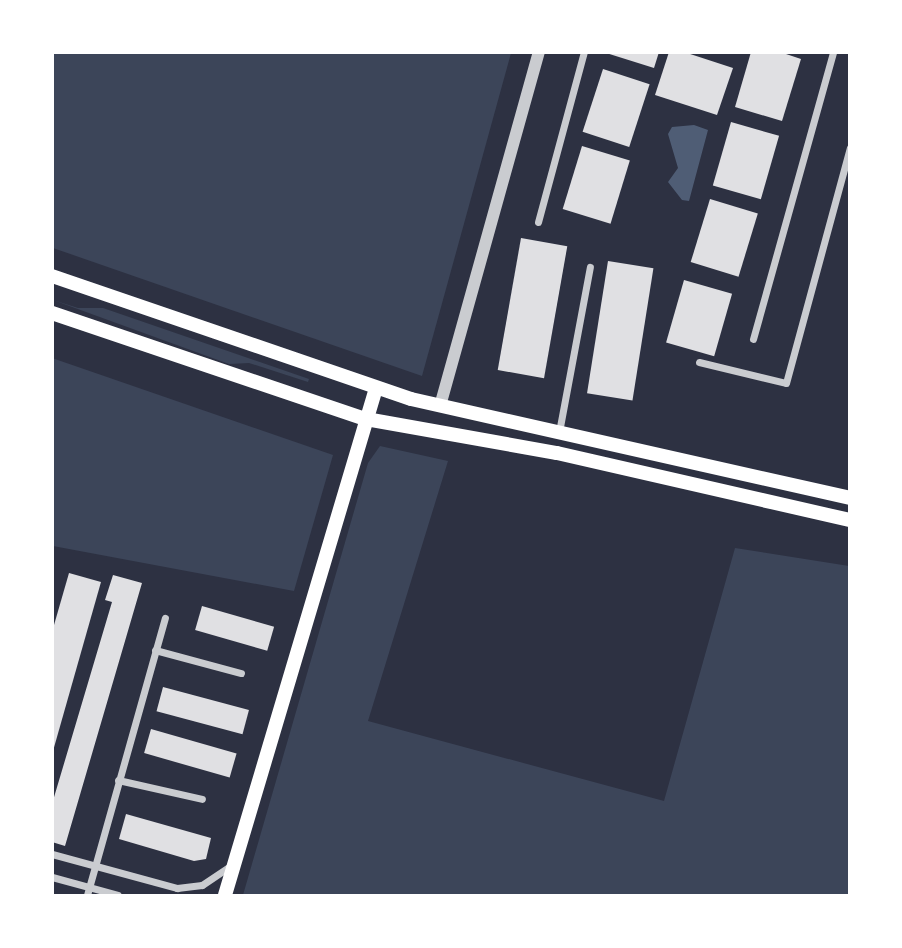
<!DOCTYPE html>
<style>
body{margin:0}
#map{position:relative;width:902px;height:948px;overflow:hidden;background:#2d3142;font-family:Manrope,sans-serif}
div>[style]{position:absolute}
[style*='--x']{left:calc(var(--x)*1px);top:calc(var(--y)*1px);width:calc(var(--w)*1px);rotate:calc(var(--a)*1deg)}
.green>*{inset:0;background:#3c4559}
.water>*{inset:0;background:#4f5d75}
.building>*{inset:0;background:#e0e0e3;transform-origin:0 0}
.minor>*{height:7px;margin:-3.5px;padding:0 3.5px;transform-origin:3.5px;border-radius:3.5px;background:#caccd0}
.tertiary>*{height:12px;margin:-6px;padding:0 6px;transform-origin:6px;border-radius:6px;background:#caccd0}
.secondary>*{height:14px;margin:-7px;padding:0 7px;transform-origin:7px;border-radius:7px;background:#fff}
span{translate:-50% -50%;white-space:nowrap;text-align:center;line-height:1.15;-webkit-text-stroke:7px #fff;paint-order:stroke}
.frame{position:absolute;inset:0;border:54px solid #fff;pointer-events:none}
</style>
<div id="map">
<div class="green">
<i style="clip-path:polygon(53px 52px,511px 53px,422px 376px,53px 248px)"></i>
<i style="clip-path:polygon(53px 300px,78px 308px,103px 308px,309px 379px,308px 382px,249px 363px,229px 364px)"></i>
<i style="clip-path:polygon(52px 358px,333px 455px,294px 591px,53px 546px)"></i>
<i style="clip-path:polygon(380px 446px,448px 461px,368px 721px,664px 801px,735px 548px,849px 566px,849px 895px,243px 895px,368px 463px)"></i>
</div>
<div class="water">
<i style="clip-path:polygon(694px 125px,708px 130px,689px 201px,682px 200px,668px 182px,678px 168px,668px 134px,672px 127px)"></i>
</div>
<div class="building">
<i style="clip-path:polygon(603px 52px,659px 52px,654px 68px)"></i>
<i style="clip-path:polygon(669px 52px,684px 52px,733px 68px,717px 115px,655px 95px)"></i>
<i style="clip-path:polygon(751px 52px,780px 52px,801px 59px,782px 121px,735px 107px)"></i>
<i style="left:603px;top:69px;width:49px;height:66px;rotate:18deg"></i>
<i style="left:731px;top:122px;width:50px;height:66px;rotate:16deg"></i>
<i style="left:582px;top:146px;width:50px;height:66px;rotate:17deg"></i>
<i style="left:710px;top:199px;width:50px;height:66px;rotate:17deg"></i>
<i style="left:521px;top:238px;width:47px;height:134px;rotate:10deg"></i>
<i style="left:608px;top:261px;width:46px;height:134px;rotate:9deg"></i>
<i style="left:684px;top:280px;width:50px;height:65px;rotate:16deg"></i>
<i style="clip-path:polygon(69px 573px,101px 582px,53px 751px,52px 632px)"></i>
<i style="clip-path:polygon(113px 575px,142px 583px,65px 846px,52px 842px,52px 804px,112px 602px,105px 600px)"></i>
<i style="left:202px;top:606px;width:75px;height:25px;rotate:16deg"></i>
<i style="left:163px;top:687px;width:89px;height:25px;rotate:15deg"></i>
<i style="left:151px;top:729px;width:89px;height:25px;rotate:16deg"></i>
<i style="clip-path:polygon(126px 814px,211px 838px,206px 859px,194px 861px,119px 839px)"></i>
</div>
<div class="minor">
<i style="--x:538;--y:222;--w:176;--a:-74.9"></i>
<i style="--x:753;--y:339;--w:298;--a:-74.4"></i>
<i style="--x:699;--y:362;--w:89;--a:13.6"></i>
<i style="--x:786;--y:383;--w:244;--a:-74.8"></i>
<i style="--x:559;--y:432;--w:168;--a:-79.4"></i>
<i style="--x:155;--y:650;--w:89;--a:15"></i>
<i style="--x:118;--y:780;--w:86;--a:12.7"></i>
<i style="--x:52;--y:854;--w:130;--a:15.2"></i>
<i style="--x:177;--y:888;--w:25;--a:-7"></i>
<i style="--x:202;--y:885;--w:37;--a:-34"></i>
<i style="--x:52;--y:877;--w:68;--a:15.3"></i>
<i style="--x:87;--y:895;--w:288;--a:-74.3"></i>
</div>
<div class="tertiary">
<i style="--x:440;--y:406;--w:368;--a:-74.4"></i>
</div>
<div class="secondary">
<i style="--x:52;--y:276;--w:379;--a:18.9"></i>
<i style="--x:411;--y:399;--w:450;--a:12.7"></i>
<i style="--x:52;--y:313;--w:331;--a:18.7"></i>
<i style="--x:366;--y:419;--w:194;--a:10.1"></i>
<i style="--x:557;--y:453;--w:301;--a:12.9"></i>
<i style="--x:225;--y:895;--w:529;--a:-73.41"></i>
</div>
<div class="frame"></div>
</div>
